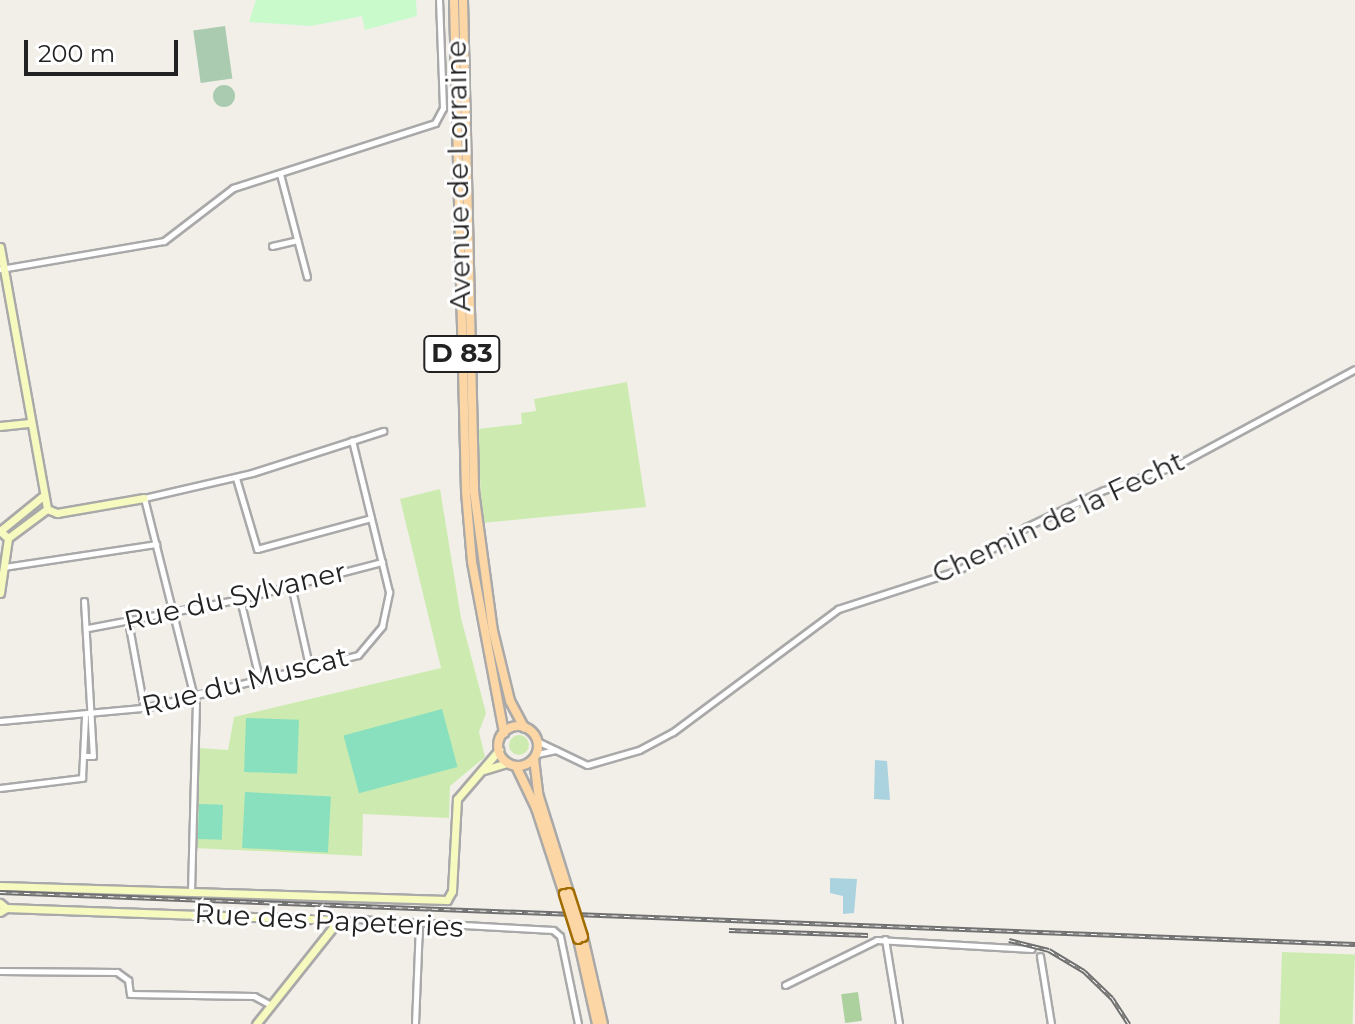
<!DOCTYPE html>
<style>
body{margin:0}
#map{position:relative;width:1355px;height:1024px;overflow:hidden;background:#f2efe9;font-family:Montserrat,sans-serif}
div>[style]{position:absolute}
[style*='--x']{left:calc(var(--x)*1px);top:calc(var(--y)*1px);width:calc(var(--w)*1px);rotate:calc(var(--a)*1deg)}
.grass>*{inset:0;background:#cdebb0;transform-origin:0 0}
.round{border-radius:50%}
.forest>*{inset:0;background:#add19e;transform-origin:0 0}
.cemetery>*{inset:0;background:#aacbaf;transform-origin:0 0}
.park>*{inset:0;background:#c8facc}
.pitch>*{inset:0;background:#88e0be;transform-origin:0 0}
.water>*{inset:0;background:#aad3df}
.roads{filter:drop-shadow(2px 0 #a9a9a9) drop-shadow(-2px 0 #a9a9a9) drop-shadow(0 2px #a9a9a9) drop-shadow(0 -2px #a9a9a9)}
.street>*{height:5px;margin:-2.5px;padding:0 2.5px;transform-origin:2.5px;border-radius:2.5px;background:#fff}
.secondary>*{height:7px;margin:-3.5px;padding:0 3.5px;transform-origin:3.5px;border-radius:3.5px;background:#f7fabf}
.primary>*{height:8px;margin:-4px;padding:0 4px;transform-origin:4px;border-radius:4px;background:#fcd6a4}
.primary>.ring{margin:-4px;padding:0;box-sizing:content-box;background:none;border:8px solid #fcd6a4;border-radius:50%}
.rail>*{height:5px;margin-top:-2.5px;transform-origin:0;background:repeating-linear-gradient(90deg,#fff 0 6px,#707070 0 12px);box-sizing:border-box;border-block:2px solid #707070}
.bridges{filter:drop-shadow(2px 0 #a06b00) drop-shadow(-2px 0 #a06b00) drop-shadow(0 2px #a06b00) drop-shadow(0 -2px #a06b00)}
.primary-bridge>*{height:8px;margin:-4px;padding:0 4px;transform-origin:4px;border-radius:4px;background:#fcd6a4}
span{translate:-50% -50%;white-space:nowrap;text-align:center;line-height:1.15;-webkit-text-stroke:6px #fff;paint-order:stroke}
.shield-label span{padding:2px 6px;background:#fff;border:2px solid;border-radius:6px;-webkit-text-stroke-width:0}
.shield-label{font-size:26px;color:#222;font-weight:700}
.street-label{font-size:28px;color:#222}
.scale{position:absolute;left:24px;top:40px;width:154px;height:36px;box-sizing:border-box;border:4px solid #222;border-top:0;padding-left:10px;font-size:24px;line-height:28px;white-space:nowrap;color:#222;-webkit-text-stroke:6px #fff;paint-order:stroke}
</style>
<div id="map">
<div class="grass">
<i style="clip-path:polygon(458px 8px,471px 474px,491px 649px,475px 566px,468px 479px)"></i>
<i style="clip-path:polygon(627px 382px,646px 507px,482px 523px,478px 429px,522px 424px,521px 413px,536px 411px,534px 399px)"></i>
<i style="clip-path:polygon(440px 489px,461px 618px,486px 713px,479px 732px,485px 757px,450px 786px,449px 818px,363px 814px,362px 856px,194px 848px,199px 748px,228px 750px,234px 717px,441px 668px,400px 499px)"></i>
<i class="round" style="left:509px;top:735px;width:20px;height:20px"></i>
<i style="left:1282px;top:952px;width:73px;height:72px;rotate:2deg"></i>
</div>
<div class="forest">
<i style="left:858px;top:992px;width:29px;height:17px;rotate:82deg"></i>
</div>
<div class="cemetery">
<i style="left:225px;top:26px;width:53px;height:32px;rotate:82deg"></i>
<i class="round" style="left:213px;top:85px;width:22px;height:22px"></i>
</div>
<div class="park">
<i style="clip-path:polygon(256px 0,416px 0,417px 16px,365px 30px,362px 16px,311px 26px,249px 22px)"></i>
</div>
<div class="pitch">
<i style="left:442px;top:709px;width:60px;height:102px;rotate:75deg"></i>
<i style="left:246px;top:718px;width:53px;height:54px;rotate:2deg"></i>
<i style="left:245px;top:792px;width:86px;height:56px;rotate:3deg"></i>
<i style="left:199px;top:804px;width:24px;height:35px;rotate:2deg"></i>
</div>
<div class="water">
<i style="clip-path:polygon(875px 760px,887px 761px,890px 800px,874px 799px)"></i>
<i style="clip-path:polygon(830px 878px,857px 879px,854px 913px,843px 914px,843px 896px,830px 893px)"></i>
</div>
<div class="roads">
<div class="street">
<i style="--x:280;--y:174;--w:106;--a:75.3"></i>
<i style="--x:272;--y:246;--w:26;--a:-13"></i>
<i style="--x:0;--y:269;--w:166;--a:-9.7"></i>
<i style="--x:164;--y:241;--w:87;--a:-37.5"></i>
<i style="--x:233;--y:188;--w:212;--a:-17.8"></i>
<i style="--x:435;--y:123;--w:17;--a:-62"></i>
<i style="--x:443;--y:108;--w:108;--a:-92.1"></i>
<i style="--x:236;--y:478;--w:74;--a:73.5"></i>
<i style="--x:257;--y:549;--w:118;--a:-15.2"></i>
<i style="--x:4;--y:567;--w:154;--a:-8.6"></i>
<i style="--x:291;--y:585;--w:87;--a:77.4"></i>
<i style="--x:240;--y:599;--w:85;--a:76.5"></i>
<i style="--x:84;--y:601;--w:155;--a:86.7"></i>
<i style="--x:93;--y:756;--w:7;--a:180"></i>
<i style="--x:128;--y:621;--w:88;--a:79.6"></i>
<i style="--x:88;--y:628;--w:155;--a:-10.8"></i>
<i style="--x:240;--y:599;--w:147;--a:-14.6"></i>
<i style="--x:0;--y:721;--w:145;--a:-5.2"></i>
<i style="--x:144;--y:708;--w:220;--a:-13.9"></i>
<i style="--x:358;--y:655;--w:38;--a:-50"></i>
<i style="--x:382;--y:626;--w:35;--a:-78"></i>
<i style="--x:389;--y:592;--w:156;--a:-103.7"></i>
<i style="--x:537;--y:741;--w:55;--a:25.6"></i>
<i style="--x:587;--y:765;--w:54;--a:-16.1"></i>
<i style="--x:639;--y:750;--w:38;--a:-28"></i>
<i style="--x:673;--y:732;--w:206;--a:-36.7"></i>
<i style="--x:838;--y:609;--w:127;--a:-17.9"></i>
<i style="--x:959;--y:570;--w:80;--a:-32.7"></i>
<i style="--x:1026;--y:527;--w:86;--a:-25.4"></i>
<i style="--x:1104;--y:490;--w:77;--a:-18.9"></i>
<i style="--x:1177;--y:465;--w:202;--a:-28.3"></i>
<i style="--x:537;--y:754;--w:19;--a:-12"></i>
<i style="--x:0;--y:788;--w:83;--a:-7"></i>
<i style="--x:82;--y:778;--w:61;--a:-87.2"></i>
<i style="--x:191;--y:892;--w:187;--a:-88.5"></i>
<i style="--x:196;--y:705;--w:213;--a:-104.1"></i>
<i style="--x:144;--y:498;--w:111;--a:-13"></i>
<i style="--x:252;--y:473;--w:138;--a:-17.8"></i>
<i style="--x:334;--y:926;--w:24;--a:-17"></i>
<i style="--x:357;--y:919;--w:196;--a:3.2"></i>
<i style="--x:553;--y:930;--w:9;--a:41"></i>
<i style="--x:560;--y:936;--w:90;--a:78.4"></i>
<i style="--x:885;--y:939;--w:86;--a:80.6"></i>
<i style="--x:1040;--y:956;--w:69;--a:80.8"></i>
<i style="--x:0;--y:971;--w:117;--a:0.5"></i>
<i style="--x:117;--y:972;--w:14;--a:36"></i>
<i style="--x:128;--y:980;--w:14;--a:82"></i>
<i style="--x:130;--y:994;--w:124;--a:0.9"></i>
<i style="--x:254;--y:996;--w:19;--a:28"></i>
<i style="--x:785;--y:985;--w:102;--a:-26.1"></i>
<i style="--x:877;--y:940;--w:155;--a:3.3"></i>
<i style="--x:415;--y:1024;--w:100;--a:-87.7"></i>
</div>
<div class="secondary">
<i style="--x:0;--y:247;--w:266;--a:79.8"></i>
<i style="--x:0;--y:426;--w:30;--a:-6"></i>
<i style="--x:47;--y:509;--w:11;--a:22"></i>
<i style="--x:57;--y:513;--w:88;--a:-9.8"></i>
<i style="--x:8;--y:538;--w:11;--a:-139"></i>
<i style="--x:0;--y:531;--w:55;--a:-39.1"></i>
<i style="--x:8;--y:538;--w:49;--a:-36.6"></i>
<i style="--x:0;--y:593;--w:56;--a:-81.7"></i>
<i style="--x:484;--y:770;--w:24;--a:-17"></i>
<i style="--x:0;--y:886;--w:447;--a:1.8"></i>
<i style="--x:447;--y:900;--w:10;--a:-61"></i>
<i style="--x:452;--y:891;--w:92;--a:-86.9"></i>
<i style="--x:457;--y:799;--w:65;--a:-49.4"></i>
<i style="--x:0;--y:903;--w:8;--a:40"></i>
<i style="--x:6;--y:908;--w:7;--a:146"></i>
<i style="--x:6;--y:908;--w:323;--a:2.1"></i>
<i style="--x:329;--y:920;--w:8;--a:50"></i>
<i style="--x:334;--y:926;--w:125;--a:128.5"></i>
</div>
<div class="primary">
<i style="--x:454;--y:0;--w:492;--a:88.6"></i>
<i style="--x:466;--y:492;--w:70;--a:85.1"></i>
<i style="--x:472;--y:562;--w:174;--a:79.4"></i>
<i style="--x:463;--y:0;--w:491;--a:88.7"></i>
<i style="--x:474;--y:491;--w:141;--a:82.3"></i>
<i style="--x:493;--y:631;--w:72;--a:76.3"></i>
<i style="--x:510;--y:701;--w:30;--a:62"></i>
<i class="ring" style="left:498px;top:726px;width:32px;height:32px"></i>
<i style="--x:534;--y:759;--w:38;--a:83"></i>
<i style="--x:539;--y:797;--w:101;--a:72.6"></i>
<i style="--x:516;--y:766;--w:47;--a:64.5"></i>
<i style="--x:536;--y:808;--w:90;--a:72"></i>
<i style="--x:583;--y:937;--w:89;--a:77.1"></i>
<i style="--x:578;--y:939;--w:87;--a:77.4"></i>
</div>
</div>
<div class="rail">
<i style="--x:0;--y:892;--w:1356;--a:2.2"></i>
<i style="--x:729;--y:930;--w:139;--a:2.1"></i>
<i style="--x:1009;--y:940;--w:41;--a:14"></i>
<i style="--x:1049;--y:950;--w:41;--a:31"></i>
<i style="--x:1084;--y:971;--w:39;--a:44"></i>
<i style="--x:1112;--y:998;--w:31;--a:57"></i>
</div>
<div class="bridges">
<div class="primary-bridge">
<i style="--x:569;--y:893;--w:46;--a:72.3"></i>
<i style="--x:564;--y:894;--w:47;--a:72.7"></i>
</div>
</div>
<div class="shield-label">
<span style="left:462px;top:354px">D 83</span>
</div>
<div class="street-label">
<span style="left:458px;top:176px;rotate:-91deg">Avenue de Lorraine</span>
<span style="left:1058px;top:517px;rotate:-25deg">Chemin de la Fecht</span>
<span style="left:235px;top:596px;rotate:-13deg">Rue du Sylvaner</span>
<span style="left:245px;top:681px;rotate:-14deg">Rue du Muscat</span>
<span style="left:329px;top:920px;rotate:3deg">Rue des Papeteries</span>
</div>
<div class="scale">200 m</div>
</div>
